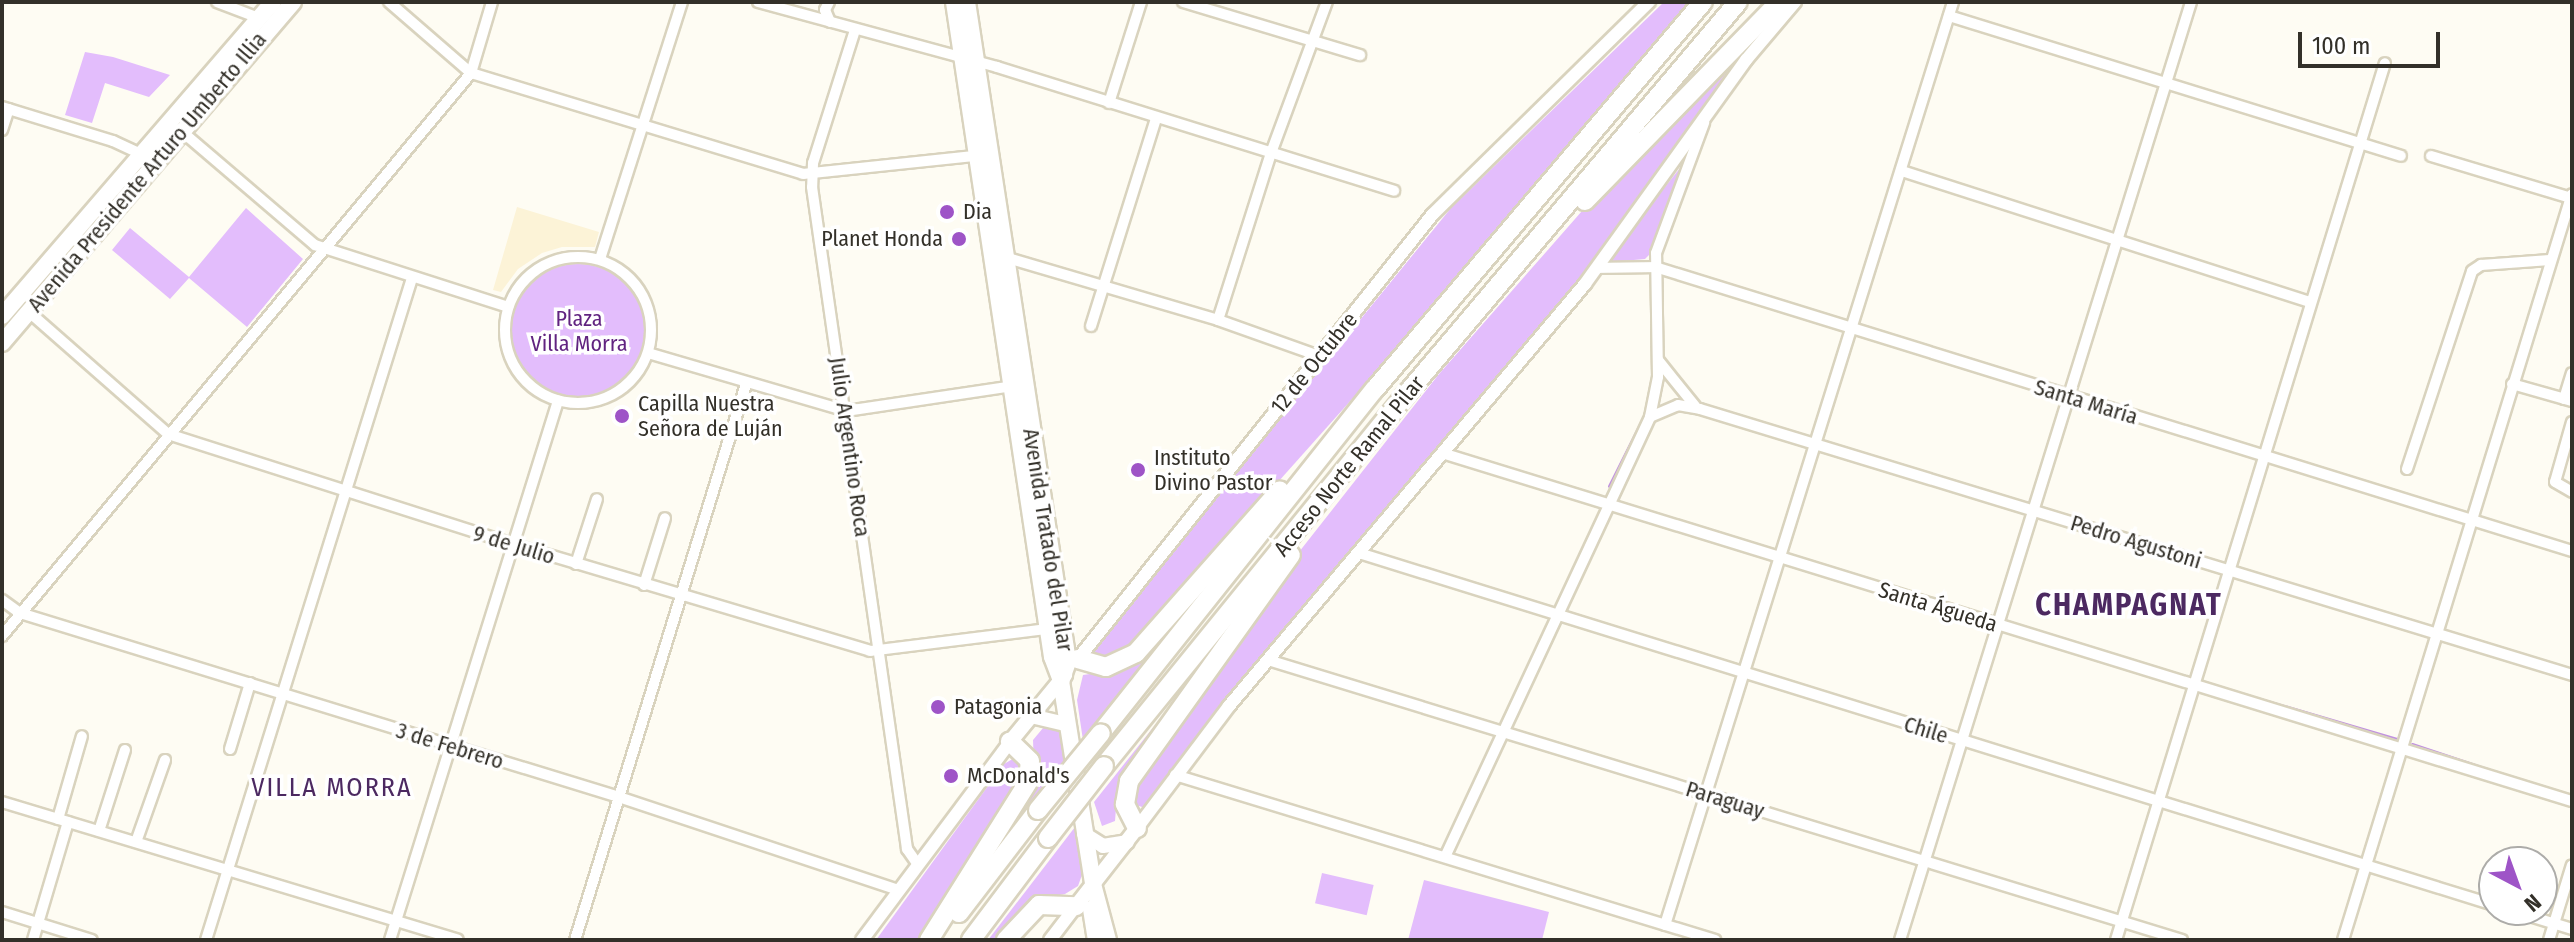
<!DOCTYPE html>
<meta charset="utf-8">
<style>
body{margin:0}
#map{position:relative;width:2574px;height:942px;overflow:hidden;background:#fefcf3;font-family:"Fira Sans Condensed",sans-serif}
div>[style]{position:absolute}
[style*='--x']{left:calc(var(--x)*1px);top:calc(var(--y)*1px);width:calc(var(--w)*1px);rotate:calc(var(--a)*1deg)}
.built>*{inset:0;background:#fcf3d7}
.green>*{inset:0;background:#e3bdfc;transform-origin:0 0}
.round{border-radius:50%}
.stream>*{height:3px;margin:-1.5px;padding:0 1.5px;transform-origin:1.5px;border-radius:1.5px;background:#c191e0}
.roads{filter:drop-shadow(2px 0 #d9d3be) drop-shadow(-2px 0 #d9d3be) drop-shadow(0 2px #d9d3be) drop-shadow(0 -2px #d9d3be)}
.minor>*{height:10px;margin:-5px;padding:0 5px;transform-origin:5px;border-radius:5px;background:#fff}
.minor>.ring{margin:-5px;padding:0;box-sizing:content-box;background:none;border:10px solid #fff;border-radius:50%}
.tertiary>*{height:12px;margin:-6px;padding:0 6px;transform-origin:6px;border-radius:6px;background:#fff}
.secondary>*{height:14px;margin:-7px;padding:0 7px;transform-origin:7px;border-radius:7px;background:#fff}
.primary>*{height:16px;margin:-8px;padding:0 8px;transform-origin:8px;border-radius:8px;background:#fff}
.motorway>*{height:18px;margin:-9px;padding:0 9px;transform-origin:9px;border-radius:9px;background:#fff}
.bridges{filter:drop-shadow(2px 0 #d9d3be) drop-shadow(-2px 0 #d9d3be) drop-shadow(0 2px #d9d3be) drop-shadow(0 -2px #d9d3be)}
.motorway-bridge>*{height:18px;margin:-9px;padding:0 9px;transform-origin:9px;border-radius:9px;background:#fff}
.dots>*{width:22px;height:22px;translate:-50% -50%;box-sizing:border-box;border:4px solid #fff;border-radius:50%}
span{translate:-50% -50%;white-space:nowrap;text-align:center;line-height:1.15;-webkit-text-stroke:7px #fff;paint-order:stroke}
.street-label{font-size:22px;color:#333029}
.poi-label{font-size:22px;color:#333029}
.left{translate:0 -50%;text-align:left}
.right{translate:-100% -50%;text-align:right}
.park-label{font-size:22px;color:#612480}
.quarter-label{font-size:26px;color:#4c2961;letter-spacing:2px}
.district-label{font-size:30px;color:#4c2961;font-weight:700;letter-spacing:2px}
.frame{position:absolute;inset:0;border:4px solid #333029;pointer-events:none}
.north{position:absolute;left:2478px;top:846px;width:80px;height:80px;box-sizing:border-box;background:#fff;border:2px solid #adaca9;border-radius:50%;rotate:139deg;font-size:22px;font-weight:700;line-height:32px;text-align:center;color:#333029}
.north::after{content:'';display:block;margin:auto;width:28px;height:36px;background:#9e54c7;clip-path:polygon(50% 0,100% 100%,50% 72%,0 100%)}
.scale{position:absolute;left:2298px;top:32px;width:142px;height:36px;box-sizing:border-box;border:4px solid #333029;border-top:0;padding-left:10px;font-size:24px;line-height:28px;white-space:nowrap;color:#333029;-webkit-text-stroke:6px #fff;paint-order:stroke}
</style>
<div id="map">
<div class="built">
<i style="clip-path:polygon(517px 207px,599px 232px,595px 247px,562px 247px,542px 253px,518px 269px,501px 292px,493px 290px)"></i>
</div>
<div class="green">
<i style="clip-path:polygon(1664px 2px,1692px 2px,1469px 268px,1120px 659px,1096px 657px,1093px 652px,1102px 637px,1451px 208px)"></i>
<i style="clip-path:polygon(1768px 25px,1596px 262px,1372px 526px,1145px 808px,1133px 804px,1133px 785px,1277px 580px,1439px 374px,1582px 211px)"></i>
<i style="clip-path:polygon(85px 52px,113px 57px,170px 75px,149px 97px,105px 83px,92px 123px,65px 115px)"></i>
<i style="clip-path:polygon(1680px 168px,1653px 251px,1645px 259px,1611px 262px,1610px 256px)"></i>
<i style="clip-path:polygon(246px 208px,303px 259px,247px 327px,189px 278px,170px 299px,112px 250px,130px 228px,189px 277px)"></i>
<i class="round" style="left:511px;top:264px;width:134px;height:134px"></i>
<i style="clip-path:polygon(1224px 563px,1084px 747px,1077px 700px,1083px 675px,1110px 671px)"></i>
<i style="clip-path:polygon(1190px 681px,1118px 784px,1115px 821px,1102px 826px,1094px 802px)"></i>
<i style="clip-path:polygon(1054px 727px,1060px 732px,1067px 769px,947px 921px,1034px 767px,1033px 740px,1043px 728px)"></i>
<i style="clip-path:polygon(1016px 757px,1026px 773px,924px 940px,876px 940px,1004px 764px)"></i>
<i style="clip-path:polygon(1075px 827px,1083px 872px,1078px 886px,1065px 894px,1036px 899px,999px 940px,988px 940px)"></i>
<i style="left:1322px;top:873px;width:53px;height:31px;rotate:13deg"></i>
<i style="clip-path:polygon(1424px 880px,1549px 912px,1542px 940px,1408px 940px)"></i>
</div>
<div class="stream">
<i style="--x:1609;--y:486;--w:80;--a:-63.4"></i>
<i style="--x:2226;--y:689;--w:178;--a:16.3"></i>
<i style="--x:2412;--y:744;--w:104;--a:18.4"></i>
</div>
<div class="roads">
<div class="minor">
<i style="--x:217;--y:2;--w:45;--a:20.9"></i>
<i style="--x:389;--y:2;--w:108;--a:40.9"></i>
<i style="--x:471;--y:73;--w:347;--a:16.9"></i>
<i style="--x:803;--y:174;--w:181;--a:-6"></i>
<i style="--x:758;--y:2;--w:248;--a:15.2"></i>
<i style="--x:997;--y:67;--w:416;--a:17.3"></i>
<i style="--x:829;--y:2;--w:9;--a:117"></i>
<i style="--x:825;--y:10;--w:13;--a:67"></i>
<i style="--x:1183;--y:2;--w:185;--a:16.7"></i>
<i style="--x:1949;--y:16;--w:473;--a:17.2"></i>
<i style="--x:855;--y:30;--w:139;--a:107.5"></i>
<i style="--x:813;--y:163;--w:24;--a:92"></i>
<i style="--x:812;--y:187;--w:669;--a:81.83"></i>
<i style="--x:907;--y:849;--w:19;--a:55"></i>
<i style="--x:1109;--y:103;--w:106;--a:-72.4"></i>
<i style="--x:2;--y:107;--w:116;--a:17"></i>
<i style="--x:113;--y:141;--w:38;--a:25"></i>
<i style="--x:179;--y:129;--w:179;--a:40.5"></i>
<i style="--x:315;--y:245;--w:203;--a:17.8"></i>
<i style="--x:2;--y:130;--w:22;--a:-72"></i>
<i style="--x:2431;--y:156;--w:146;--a:16.7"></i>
<i style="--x:1902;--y:171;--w:429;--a:17.8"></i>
<i style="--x:1001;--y:256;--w:226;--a:16.4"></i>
<i style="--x:1218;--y:320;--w:107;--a:19.6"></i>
<i class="ring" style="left:505px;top:257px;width:136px;height:136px"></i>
<i style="--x:600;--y:259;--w:270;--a:-72.3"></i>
<i style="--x:1597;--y:268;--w:58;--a:-1"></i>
<i style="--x:1655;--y:267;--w:960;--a:17.21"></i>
<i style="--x:28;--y:311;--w:186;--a:41.3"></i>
<i style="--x:168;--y:434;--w:361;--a:17.7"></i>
<i style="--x:512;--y:544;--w:374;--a:16.6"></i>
<i style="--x:870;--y:651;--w:178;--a:-7.1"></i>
<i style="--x:1218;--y:320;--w:175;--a:-72.4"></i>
<i style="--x:1271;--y:153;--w:161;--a:-69.7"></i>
<i style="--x:1091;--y:326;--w:218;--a:-72.6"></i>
<i style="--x:648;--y:353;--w:206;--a:16.3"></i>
<i style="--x:846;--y:411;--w:170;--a:-8.5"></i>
<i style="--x:1658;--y:360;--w:59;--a:51.2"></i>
<i style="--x:2512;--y:384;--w:62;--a:15.8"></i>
<i style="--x:2564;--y:399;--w:27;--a:-73"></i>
<i style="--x:1650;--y:417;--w:30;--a:-23"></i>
<i style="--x:1678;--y:405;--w:22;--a:10"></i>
<i style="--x:1700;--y:409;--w:912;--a:16.96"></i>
<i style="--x:2572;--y:422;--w:62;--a:105.8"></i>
<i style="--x:2555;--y:482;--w:20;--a:30"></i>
<i style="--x:1442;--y:453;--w:1182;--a:17.12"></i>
<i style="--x:2407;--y:469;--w:208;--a:-71.8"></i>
<i style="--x:2472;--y:271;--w:11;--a:-34"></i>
<i style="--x:2481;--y:265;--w:69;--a:-4.1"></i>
<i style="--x:1359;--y:553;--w:1188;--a:17.23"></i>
<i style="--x:576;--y:564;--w:68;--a:-72.1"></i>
<i style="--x:644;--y:585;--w:70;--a:-72.6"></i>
<i style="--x:2;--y:600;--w:22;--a:36"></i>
<i style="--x:20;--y:613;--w:627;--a:17.08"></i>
<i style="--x:619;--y:797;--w:295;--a:18.4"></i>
<i style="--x:2;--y:636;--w:733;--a:-50.2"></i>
<i style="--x:471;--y:73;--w:74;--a:-73.5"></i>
<i style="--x:1268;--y:660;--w:956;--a:17.03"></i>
<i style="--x:230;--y:749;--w:69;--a:-73.1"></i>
<i style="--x:1175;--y:775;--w:565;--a:16.99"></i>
<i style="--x:2;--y:802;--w:476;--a:16.8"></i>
<i style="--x:58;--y:819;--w:86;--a:-73.9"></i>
<i style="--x:99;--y:831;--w:85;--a:-72.2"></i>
<i style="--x:136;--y:842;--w:87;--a:-70.5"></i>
<i style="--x:1445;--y:857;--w:485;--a:-65"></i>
<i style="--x:1650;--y:417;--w:41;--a:-78.7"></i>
<i style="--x:1658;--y:377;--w:124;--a:-90.9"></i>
<i style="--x:1656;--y:253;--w:139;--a:-69.7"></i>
<i style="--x:2510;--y:910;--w:65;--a:17"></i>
<i style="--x:2;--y:912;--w:94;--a:17.3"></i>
<i style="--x:1665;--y:925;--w:967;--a:-72.67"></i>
<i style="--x:33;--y:940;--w:123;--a:-73.5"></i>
<i style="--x:206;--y:940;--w:693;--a:-72.71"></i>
<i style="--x:390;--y:940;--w:565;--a:-72.69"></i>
<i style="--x:575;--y:940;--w:582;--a:-72.9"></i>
<i style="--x:1900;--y:940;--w:982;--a:-72.76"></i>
<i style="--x:2116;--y:940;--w:917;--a:-72.95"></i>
<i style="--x:2343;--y:940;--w:780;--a:-72.94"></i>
<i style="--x:2549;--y:940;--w:78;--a:-73"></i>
</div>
<div class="tertiary">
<i style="--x:1078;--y:659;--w:569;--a:-51.42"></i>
<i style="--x:1433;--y:214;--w:303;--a:-44.5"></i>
<i style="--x:1137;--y:828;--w:153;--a:-53"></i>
<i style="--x:1229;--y:706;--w:552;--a:-49.85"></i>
<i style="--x:1585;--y:284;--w:276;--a:-54.3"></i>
<i style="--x:1746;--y:60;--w:76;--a:-49.8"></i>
<i style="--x:862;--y:940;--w:247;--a:-53.2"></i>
<i style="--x:1050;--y:940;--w:43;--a:-52.6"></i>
</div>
<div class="secondary">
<i style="--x:1031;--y:716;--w:37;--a:13"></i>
<i style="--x:1010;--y:742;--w:87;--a:-50.6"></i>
<i style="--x:1084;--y:834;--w:22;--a:32"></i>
<i style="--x:1103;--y:846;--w:24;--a:-9"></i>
<i style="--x:1076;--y:906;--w:99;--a:-52"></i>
</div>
<div class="primary">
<i style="--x:954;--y:2;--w:662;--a:81.49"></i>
<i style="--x:1052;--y:657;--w:26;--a:69"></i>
<i style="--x:1061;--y:681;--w:206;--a:81"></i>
<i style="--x:1093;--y:884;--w:58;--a:75"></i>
<i style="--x:967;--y:2;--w:668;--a:81.3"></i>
<i style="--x:1068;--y:662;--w:20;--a:110"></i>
<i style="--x:2;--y:316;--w:415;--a:-49.2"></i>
<i style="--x:2;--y:343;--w:448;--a:-49.5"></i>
<i style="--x:1091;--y:909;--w:31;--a:81"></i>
</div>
<div class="motorway">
<i style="--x:1585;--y:201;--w:278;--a:-45.7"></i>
<i style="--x:1078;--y:659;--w:29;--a:16"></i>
<i style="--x:1106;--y:667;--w:33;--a:-25"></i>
<i style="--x:1136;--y:653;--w:217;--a:-48.5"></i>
<i style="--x:1101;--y:733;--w:440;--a:-51.5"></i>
<i style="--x:1375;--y:389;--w:507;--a:-49.72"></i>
<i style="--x:1104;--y:766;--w:483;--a:-50.9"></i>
<i style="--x:1409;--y:391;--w:509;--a:-49.78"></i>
<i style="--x:1137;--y:828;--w:27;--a:-117"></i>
<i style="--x:1125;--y:804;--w:23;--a:-80"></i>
<i style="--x:1129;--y:781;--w:278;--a:-54.4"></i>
<i style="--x:959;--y:913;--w:130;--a:-52.5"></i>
<i style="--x:929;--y:940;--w:186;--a:-57.9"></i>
<i style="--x:1028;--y:782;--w:21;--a:-85"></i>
<i style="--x:1030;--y:761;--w:28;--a:-136"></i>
<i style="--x:971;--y:940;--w:128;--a:-53"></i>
<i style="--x:1006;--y:940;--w:48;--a:-46.7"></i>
<i style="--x:1039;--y:905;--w:37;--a:2"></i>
</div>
</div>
<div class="bridges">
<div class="motorway-bridge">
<i style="--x:1038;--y:810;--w:99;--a:-50.7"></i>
<i style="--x:1048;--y:838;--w:91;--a:-52.1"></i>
</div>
</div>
<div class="dots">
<i style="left:947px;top:212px;background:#9e54c7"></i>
<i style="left:959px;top:239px;background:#9e54c7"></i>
<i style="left:622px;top:416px;background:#9e54c7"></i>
<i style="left:1138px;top:470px;background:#9e54c7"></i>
<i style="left:938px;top:707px;background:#9e54c7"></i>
<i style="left:951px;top:776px;background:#9e54c7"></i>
</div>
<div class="street-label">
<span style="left:147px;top:172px;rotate:-50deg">Avenida Presidente Arturo Umberto Illia</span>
<span style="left:1314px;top:363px;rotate:-51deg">12 de Octubre</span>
<span style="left:2086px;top:402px;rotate:17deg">Santa María</span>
<span style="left:850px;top:447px;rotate:82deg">Julio Argentino Roca</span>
<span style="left:1349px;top:466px;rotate:-51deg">Acceso Norte Ramal Pilar</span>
<span style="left:1048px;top:540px;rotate:81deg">Avenida Tratado del Pilar</span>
<span style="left:2136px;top:542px;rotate:17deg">Pedro Agustoni</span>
<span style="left:514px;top:545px;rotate:17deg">9 de Julio</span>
<span style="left:1938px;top:607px;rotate:17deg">Santa Águeda</span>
<span style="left:1926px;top:730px;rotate:17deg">Chile</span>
<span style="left:450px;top:746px;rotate:17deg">3 de Febrero</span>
<span style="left:1725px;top:800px;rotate:17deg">Paraguay</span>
</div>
<div class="poi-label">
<span class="left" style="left:963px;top:212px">Dia</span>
<span class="right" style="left:943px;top:239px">Planet Honda</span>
<span class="left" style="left:638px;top:416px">Capilla Nuestra<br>Señora de Luján</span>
<span class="left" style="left:1154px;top:470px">Instituto<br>Divino Pastor</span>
<span class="left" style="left:954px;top:707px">Patagonia</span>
<span class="left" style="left:967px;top:776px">McDonald's</span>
</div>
<div class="park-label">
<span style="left:579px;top:331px">Plaza<br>Villa Morra</span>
</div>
<div class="quarter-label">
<span style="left:332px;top:788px">VILLA MORRA</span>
</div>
<div class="district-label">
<span style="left:2129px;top:605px">CHAMPAGNAT</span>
</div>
<div class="frame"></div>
<div class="north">N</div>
<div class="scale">100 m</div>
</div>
